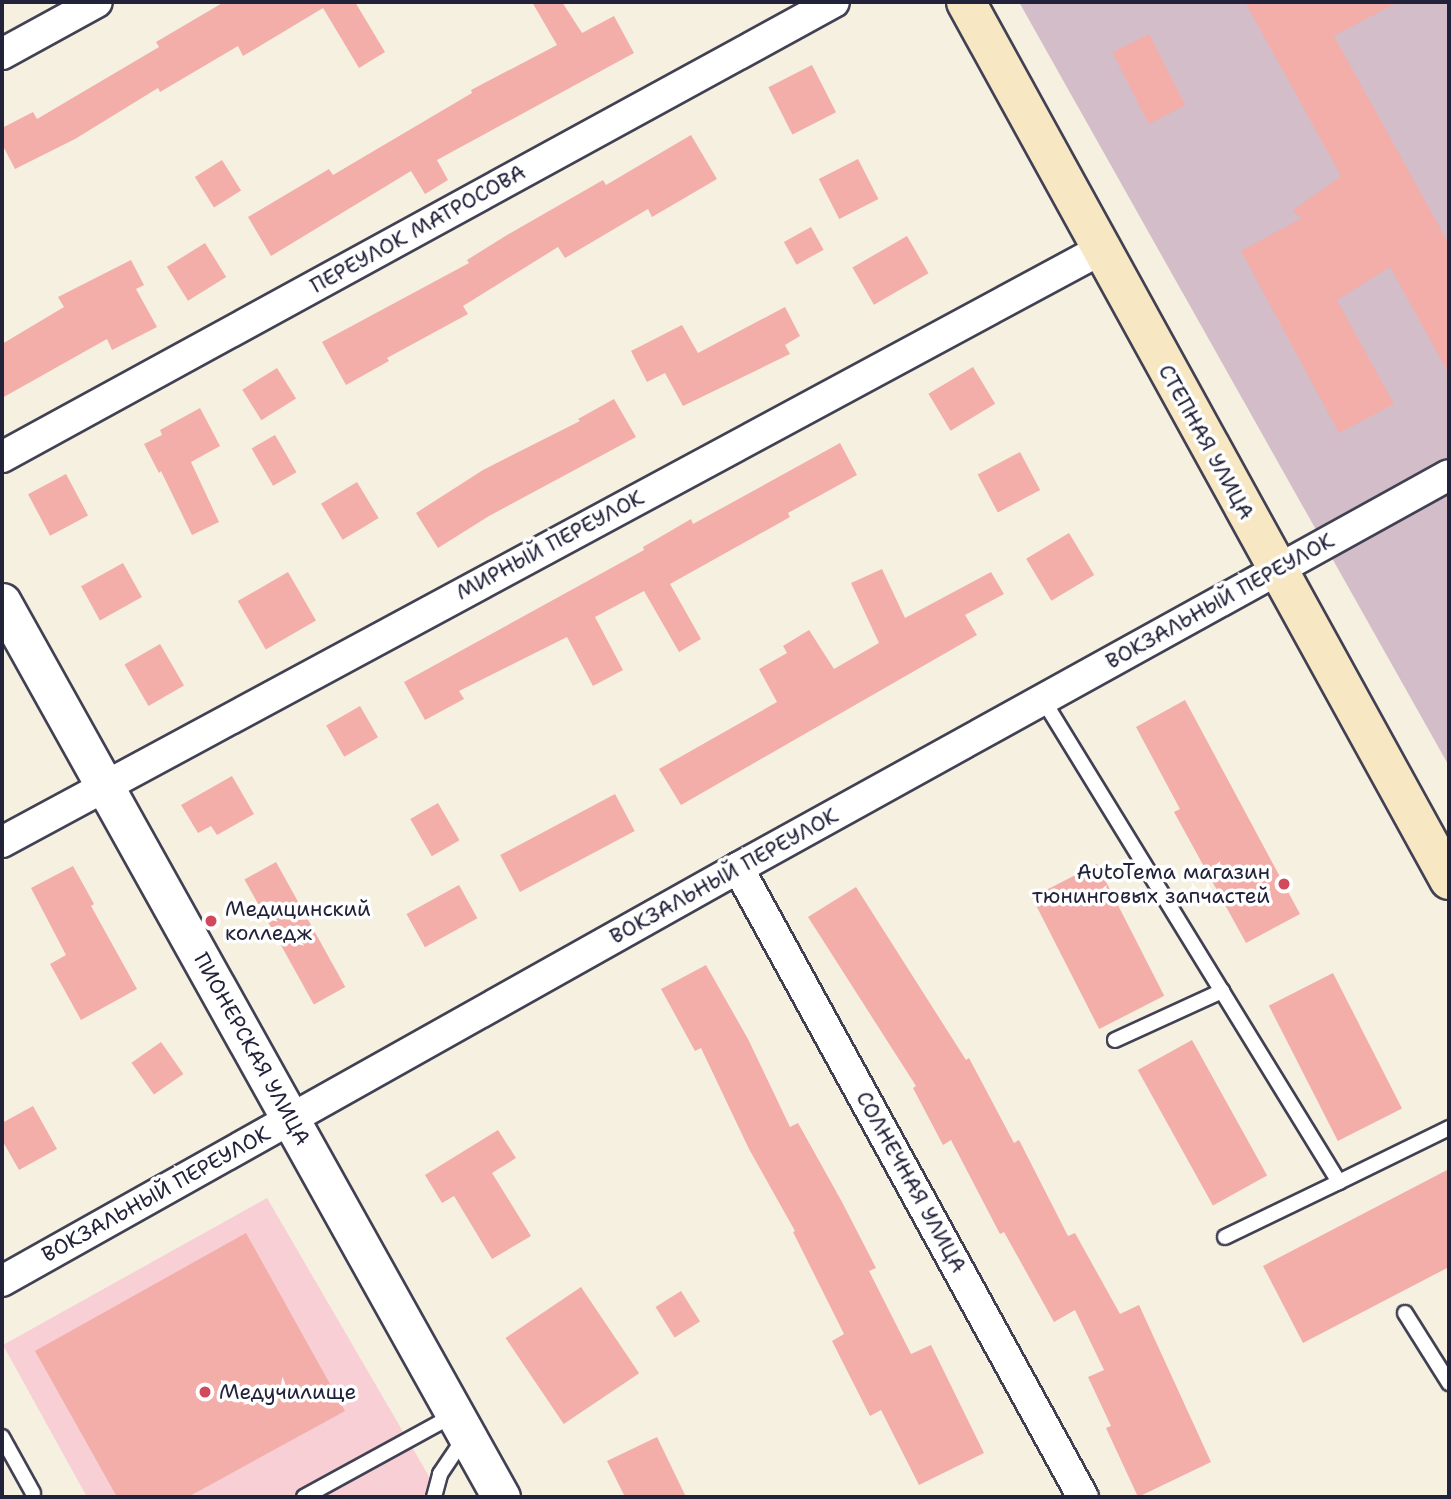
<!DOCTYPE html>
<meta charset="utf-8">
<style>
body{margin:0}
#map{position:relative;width:1451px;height:1499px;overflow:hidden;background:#f5f0e0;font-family:"Shantell Sans",sans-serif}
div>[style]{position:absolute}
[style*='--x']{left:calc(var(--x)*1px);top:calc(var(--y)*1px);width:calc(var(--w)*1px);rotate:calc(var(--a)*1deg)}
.built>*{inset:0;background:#f7cfd4}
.industrial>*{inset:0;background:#d2bdc8}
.building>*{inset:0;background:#f3aea9;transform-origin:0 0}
.roads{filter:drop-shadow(2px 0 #424154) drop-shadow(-2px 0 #424154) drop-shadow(0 2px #424154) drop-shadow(0 -2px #424154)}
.service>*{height:14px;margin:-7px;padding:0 7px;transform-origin:7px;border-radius:7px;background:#fff}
.minor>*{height:30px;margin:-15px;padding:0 15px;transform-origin:15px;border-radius:15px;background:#fff}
.tertiary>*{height:37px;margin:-18.5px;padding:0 18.5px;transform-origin:18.5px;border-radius:18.5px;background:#fff}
.secondary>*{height:38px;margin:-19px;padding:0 19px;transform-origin:19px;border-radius:19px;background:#f7e8c3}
.dots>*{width:19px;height:19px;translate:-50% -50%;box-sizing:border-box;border:4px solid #fff;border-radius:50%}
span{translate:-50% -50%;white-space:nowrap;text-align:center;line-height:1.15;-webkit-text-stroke:7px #fff;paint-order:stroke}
.street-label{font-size:21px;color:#22223b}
.poi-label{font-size:21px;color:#22223b}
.right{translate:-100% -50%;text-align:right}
.left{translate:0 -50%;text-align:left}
.frame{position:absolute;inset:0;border:4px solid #22223b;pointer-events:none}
</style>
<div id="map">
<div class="built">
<i style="clip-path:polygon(267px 1198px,441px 1497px,87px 1497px,3px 1345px)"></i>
</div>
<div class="industrial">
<i style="clip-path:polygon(1019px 2px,1449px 2px,1449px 766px)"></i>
</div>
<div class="building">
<i style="clip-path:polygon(224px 2px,355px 2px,385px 52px,359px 68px,323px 8px,243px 56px,238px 46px,160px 92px,158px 88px,75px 139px,15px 169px,2px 144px,2px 128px,33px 112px,37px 119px,159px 47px,156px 42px)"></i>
<i style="clip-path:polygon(532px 2px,562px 2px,582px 33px,614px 16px,634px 53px,437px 160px,448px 180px,425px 194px,411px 171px,271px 256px,248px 217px,329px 169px,333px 175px,472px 93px,471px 90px,557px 45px)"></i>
<i style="clip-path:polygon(1245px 2px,1398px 2px,1334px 36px,1449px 244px,1449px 374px,1390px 267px,1337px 300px,1394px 404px,1339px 433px,1241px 251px,1302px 218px,1292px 211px,1341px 176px)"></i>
<i style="left:1149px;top:34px;width:80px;height:41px;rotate:63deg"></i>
<i style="left:812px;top:65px;width:53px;height:49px;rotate:63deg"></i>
<i style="clip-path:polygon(691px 135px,717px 179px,652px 217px,648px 209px,565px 258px,558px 247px,463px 306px,468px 314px,387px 358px,389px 361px,346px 385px,322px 342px,469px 263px,467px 260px,507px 235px,603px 180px,606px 185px)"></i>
<i style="left:858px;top:159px;width:45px;height:44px;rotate:63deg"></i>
<i style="left:222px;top:160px;width:36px;height:32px;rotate:58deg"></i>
<i style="left:811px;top:227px;width:26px;height:31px;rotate:61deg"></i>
<i style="left:907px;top:236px;width:43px;height:63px;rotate:60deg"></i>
<i style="left:205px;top:243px;width:40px;height:45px;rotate:58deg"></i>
<i style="clip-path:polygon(131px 260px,144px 285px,136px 289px,157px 327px,112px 350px,107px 339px,2px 398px,2px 344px,64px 307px,58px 297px)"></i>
<i style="clip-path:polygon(785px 307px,800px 336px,785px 345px,790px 354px,683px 406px,665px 373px,647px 382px,631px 351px,682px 325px,698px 353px)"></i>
<i style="left:973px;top:367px;width:43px;height:52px;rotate:59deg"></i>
<i style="left:277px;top:368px;width:36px;height:41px;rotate:58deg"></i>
<i style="clip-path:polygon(614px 399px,636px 437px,489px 516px,438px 548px,416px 513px,483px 470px,580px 421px,578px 419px)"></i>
<i style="clip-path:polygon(200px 408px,220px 446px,191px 462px,219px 522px,192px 535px,161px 471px,159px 473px,144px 444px,162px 435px,160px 430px)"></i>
<i style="left:275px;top:435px;width:43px;height:27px;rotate:60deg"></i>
<i style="clip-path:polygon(840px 443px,857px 475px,788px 513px,790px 517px,670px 584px,701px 639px,679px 652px,644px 591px,595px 617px,623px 670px,593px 686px,567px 637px,459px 691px,464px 699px,425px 720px,404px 682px,644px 550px,643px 547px,691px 519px,693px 524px)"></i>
<i style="left:1020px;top:452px;width:43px;height:48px;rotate:62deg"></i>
<i style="left:66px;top:474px;width:47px;height:43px;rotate:62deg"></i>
<i style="left:357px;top:482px;width:42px;height:42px;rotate:59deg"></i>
<i style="left:1069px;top:533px;width:49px;height:50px;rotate:59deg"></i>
<i style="left:123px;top:563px;width:39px;height:48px;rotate:61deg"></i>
<i style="clip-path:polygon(882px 569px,905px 618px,991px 572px,1004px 594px,965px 615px,977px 635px,681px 805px,659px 769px,777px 702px,759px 669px,787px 653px,783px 646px,809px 630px,834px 669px,879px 643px,851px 583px)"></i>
<i style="left:288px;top:572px;width:56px;height:58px;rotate:60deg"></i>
<i style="left:160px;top:644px;width:48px;height:41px;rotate:60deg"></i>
<i style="clip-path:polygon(1185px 700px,1300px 914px,1246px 943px,1174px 812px,1180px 809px,1136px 727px)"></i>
<i style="left:360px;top:706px;width:36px;height:39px;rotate:60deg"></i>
<i style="clip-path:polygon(232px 776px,254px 814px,217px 835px,211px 826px,198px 833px,181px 805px)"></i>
<i style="left:615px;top:794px;width:42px;height:130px;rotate:62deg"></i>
<i style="left:438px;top:803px;width:43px;height:32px;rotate:60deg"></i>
<i style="left:276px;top:862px;width:143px;height:36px;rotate:61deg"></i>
<i style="left:1097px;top:864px;width:148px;height:73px;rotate:63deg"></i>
<i style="clip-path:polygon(73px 866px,94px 904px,91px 906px,137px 989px,81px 1020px,50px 964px,66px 955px,31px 888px)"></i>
<i style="left:459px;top:885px;width:38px;height:60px;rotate:61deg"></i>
<i style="clip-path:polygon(856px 887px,966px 1060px,969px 1058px,1014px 1143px,1019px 1140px,1068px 1236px,1075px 1233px,1120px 1314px,1139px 1305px,1211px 1462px,1138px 1497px,1106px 1428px,1111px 1426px,1088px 1377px,1104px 1370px,1075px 1310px,1054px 1322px,1004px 1232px,1000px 1234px,951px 1140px,943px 1145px,913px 1088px,916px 1086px,808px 917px)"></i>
<i style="clip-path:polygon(706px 965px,748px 1039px,790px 1127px,798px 1123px,842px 1202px,876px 1268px,869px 1271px,911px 1354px,931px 1345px,984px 1453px,919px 1485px,881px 1410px,870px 1416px,832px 1341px,844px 1334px,793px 1232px,795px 1231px,749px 1149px,701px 1048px,695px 1051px,661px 989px)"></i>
<i style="left:1333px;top:973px;width:152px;height:72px;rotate:63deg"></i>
<i style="left:1192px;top:1040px;width:155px;height:62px;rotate:61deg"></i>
<i style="left:161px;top:1042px;width:39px;height:36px;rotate:55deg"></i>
<i style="clip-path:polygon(33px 1106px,57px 1149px,19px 1170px,2px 1140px,2px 1123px)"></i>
<i style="clip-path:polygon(498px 1130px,516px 1158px,492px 1173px,531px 1236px,492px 1259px,454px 1196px,442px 1203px,425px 1175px)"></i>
<i style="clip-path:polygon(1449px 1169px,1449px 1267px,1303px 1343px,1263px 1266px)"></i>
<i style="clip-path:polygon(246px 1233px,345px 1411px,188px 1497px,117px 1497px,35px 1351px)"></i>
<i style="left:581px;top:1287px;width:104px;height:91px;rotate:56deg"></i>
<i style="left:681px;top:1291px;width:36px;height:30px;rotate:58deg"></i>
<i style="clip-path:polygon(657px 1437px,686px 1497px,625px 1497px,607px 1461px)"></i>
</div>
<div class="roads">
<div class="service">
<i style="--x:1042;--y:698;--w:568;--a:58.47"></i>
<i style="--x:1339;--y:1182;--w:123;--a:-26.1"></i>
<i style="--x:1115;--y:1040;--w:118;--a:-24.6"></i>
<i style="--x:1225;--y:1237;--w:127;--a:-25.8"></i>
<i style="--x:1405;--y:1313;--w:83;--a:57.8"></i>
<i style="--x:2;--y:1437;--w:64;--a:61"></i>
<i style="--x:304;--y:1497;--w:171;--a:-28.7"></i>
<i style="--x:434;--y:1497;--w:24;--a:-75"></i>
<i style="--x:440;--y:1474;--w:45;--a:-56"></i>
</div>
<div class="minor">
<i style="--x:2;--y:54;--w:108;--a:-28.7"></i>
<i style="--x:2;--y:457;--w:948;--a:-28.67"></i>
<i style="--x:2;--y:842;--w:1247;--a:-28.33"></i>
<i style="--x:738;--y:868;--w:717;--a:61.26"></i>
<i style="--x:2;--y:1281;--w:844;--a:-29.3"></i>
<i style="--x:738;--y:868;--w:812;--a:-28.93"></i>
</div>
<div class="tertiary">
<i style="--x:2;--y:602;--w:1025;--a:60.86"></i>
</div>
<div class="secondary">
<i style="--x:966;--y:2;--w:1002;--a:61.18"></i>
</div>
</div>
<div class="dots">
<i style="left:1284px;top:884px;background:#d1495b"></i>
<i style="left:211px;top:921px;background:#d1495b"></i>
<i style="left:205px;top:1392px;background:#d1495b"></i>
</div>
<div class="street-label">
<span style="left:418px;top:229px;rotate:-29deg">ПЕРЕУЛОК МАТРОСОВА</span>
<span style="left:1206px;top:442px;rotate:61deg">СТЕПНАЯ УЛИЦА</span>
<span style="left:550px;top:545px;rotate:-28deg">МИРНЫЙ ПЕРЕУЛОК</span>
<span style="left:1220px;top:601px;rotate:-29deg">ВОКЗАЛЬНЫЙ ПЕРЕУЛОК</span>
<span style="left:724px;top:876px;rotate:-29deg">ВОКЗАЛЬНЫЙ ПЕРЕУЛОК</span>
<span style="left:252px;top:1049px;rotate:61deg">ПИОНЕРСКАЯ УЛИЦА</span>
<span style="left:911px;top:1182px;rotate:61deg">СОЛНЕЧНАЯ УЛИЦА</span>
<span style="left:156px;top:1194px;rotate:-29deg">ВОКЗАЛЬНЫЙ ПЕРЕУЛОК</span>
</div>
<div class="poi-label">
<span class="right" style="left:1270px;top:884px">AutoTema магазин<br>тюнинговых запчастей</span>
<span class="left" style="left:225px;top:921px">Медицинский<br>колледж</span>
<span class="left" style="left:219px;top:1392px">Медучилище</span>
</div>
<div class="frame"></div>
</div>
